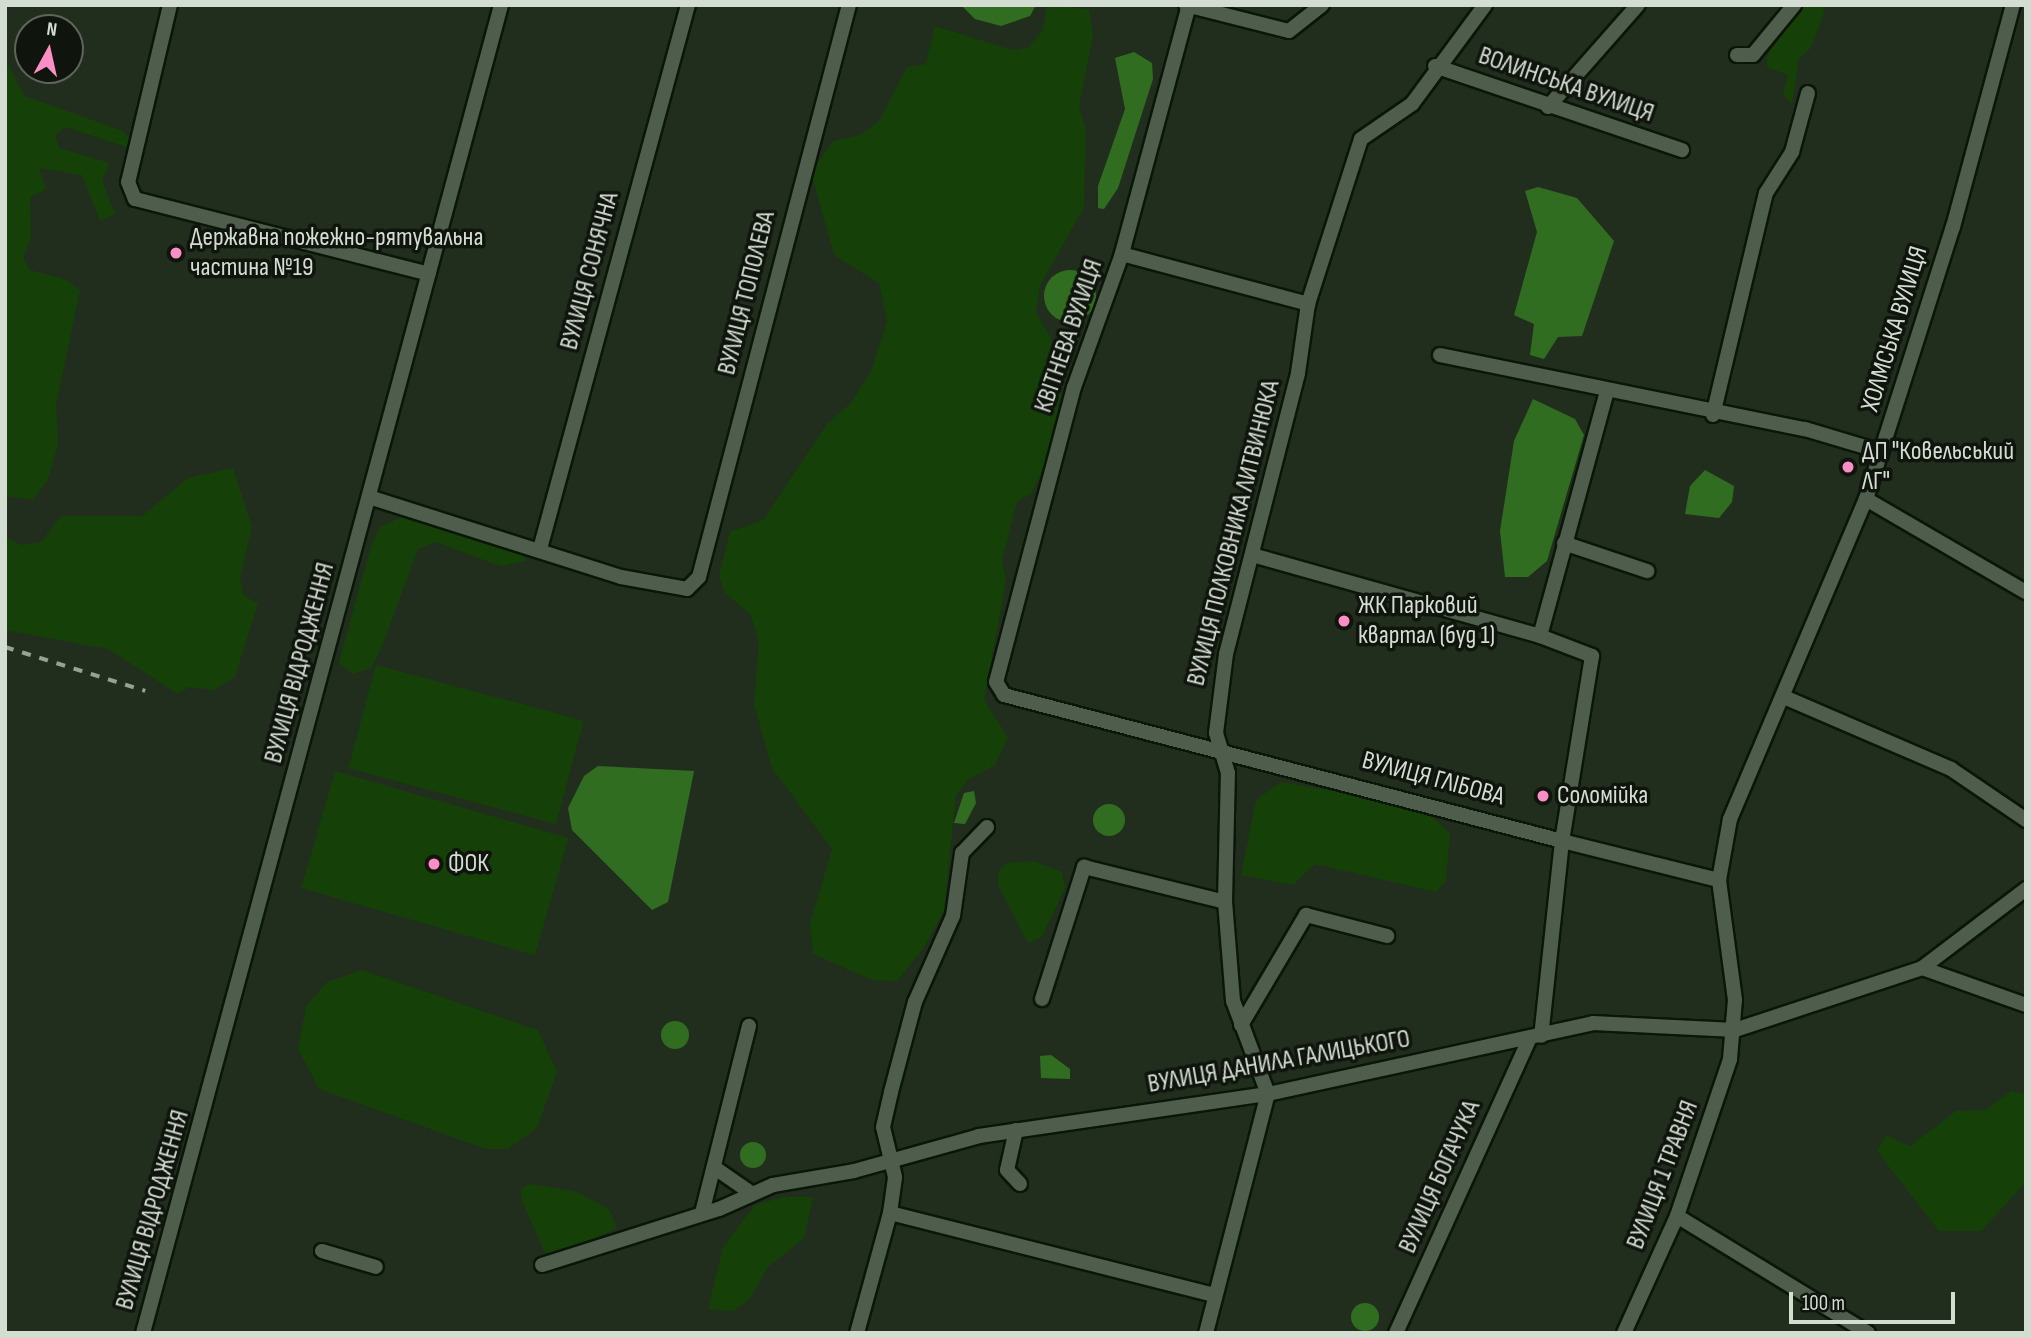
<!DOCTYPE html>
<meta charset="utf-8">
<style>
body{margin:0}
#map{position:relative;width:2031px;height:1338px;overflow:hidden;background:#212e1e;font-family:"Sofia Sans Condensed",sans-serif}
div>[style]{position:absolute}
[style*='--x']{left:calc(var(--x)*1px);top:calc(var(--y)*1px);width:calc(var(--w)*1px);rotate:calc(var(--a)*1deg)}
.green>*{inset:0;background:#154008;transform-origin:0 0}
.water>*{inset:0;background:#316d20}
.round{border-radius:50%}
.roads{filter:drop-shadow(2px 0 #0a1608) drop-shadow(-2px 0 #0a1608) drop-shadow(0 2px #0a1608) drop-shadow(0 -2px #0a1608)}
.minor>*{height:14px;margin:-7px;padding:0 7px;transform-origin:7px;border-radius:7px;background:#4f5e4c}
.rail>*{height:3.5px;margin-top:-1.75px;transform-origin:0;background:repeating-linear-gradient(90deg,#97a295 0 9px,transparent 0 18px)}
.dots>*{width:19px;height:19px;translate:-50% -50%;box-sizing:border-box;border:4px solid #0f140d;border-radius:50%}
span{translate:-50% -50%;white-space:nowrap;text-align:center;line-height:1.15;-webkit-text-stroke:7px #0f140d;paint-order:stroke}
.street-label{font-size:26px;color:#d4ddd2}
.poi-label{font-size:26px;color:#d4ddd2}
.left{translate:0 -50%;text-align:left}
.frame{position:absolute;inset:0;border:7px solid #d4ddd2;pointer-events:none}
.north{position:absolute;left:14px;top:14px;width:70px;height:70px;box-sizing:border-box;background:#0f140d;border:2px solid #5e645c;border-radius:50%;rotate:8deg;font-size:19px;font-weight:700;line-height:28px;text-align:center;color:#d4ddd2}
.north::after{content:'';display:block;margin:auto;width:24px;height:32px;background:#fb8fc5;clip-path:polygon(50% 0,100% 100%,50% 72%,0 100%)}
.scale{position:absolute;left:1789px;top:1292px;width:166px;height:32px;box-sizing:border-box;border:4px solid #d4ddd2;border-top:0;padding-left:9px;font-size:21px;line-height:24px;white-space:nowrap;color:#d4ddd2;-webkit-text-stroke:5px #0f140d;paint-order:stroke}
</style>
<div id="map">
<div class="green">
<i style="clip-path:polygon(1047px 5px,1089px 9px,1093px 36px,1079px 107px,1086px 131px,1084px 207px,1040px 286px,1036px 313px,1051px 338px,1062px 391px,1044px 467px,1031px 494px,1017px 502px,1002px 560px,1006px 580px,984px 700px,1008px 737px,995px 765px,969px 779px,956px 795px,944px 910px,923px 949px,897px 981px,872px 980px,813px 954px,810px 924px,832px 849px,772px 768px,754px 704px,759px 642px,751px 615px,725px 593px,719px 576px,730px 532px,763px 520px,827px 424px,852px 402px,872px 369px,887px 321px,879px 283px,834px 255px,811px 172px,833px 141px,860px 135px,880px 120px,907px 67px,926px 64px,935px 26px,1012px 50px,1028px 48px,1043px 30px)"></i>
<i style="clip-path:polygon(1801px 5px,1823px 5px,1824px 13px,1811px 48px,1799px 58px,1792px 104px,1783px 94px,1788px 75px,1767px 67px,1767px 56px)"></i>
<i style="clip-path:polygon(5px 60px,25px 96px,123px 131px,134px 142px,130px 148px,65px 127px,55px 135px,59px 148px,110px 163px,102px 181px,115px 214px,100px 221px,82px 175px,39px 168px,46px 189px,30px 198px,31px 238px,23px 258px,30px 270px,65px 279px,80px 290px,56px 406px,58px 444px,48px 480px,33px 500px,5px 496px)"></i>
<i style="clip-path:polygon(233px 468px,252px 527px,240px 578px,244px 596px,258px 603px,235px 677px,214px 690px,189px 687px,178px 694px,108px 649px,5px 630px,5px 537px,22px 545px,41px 542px,61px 516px,142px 516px,188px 478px)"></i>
<i style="clip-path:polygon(404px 516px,518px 550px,527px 561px,500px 566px,436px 542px,418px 549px,381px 649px,371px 668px,353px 674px,339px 663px,371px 546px,380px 527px)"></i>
<i style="left:376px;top:665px;width:215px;height:107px;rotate:15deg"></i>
<i style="left:335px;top:771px;width:243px;height:122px;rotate:16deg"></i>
<i style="clip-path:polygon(1281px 782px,1390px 801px,1431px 816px,1450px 833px,1446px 881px,1436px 892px,1315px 864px,1293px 885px,1241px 875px,1256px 800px)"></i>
<i style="clip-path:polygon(1033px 861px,1062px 872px,1065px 888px,1042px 937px,1028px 943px,998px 885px,999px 870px,1007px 863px)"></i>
<i style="clip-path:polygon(362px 970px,538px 1030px,557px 1072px,537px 1128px,508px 1149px,486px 1149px,319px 1089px,298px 1049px,306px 1006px,327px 982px)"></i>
<i style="clip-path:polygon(2011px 1091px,2026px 1094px,2026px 1182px,1981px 1231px,1939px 1231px,1877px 1151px,1886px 1135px,1910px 1146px,1956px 1111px,1986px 1110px)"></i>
<i style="clip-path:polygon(530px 1184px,574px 1191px,609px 1209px,617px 1228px,560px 1254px,545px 1253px,521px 1199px,521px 1188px)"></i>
<i style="clip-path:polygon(783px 1197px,813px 1197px,804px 1238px,768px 1267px,749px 1300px,733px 1311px,708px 1309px,723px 1247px,755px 1205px)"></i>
</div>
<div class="water">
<i style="clip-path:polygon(1036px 5px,1030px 16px,1001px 26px,975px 19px,963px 7px)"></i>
<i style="clip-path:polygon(1134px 52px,1152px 63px,1153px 79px,1118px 188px,1104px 209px,1098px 208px,1098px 186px,1125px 109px,1115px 58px)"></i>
<i style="clip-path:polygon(1538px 187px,1577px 198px,1614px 241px,1582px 336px,1558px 337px,1544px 359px,1530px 355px,1534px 324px,1514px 315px,1537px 232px,1525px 191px)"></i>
<i class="round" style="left:1044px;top:270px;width:52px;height:52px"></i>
<i style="clip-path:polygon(1533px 399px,1575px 419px,1584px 435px,1547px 561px,1528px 577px,1505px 577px,1500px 531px,1514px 441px)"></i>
<i style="clip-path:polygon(1705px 470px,1734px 486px,1732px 502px,1719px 518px,1685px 514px,1690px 486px)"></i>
<i style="clip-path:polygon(598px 766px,694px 771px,668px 902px,652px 910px,572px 830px,568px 808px,584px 776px)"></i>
<i style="clip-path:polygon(974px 791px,976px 803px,965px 824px,954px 823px,964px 793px)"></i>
<i class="round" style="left:1093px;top:804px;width:32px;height:32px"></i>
<i class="round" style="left:661px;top:1021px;width:28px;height:28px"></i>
<i style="clip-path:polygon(1051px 1055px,1070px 1069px,1070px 1079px,1041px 1078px,1040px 1056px)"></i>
<i class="round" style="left:740px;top:1142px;width:26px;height:26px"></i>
<i class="round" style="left:1351px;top:1303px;width:28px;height:28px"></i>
</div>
<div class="roads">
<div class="minor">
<i style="--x:170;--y:5;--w:182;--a:103.3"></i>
<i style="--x:128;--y:182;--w:18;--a:68"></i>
<i style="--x:135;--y:199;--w:303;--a:14.3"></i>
<i style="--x:1186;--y:5;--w:106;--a:14.2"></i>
<i style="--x:1289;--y:31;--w:42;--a:-38.2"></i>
<i style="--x:1189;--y:5;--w:258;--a:105.1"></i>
<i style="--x:1122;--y:254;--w:141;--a:109.8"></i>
<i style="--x:1074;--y:387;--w:305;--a:104.8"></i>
<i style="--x:996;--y:682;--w:15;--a:58"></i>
<i style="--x:1004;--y:695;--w:577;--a:14.66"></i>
<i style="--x:1562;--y:841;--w:196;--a:96.1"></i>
<i style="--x:1737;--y:55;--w:16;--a:0"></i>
<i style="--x:1753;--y:55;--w:65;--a:-50.6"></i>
<i style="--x:1435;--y:66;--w:261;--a:18.8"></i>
<i style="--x:1548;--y:107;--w:136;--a:-48.6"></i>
<i style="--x:1122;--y:254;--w:193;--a:15"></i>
<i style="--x:1440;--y:355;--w:372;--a:11.5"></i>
<i style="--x:1805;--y:429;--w:80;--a:16.6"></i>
<i style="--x:1713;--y:415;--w:228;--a:-76.6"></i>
<i style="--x:1766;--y:193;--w:49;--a:-57.6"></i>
<i style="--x:1792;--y:152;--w:61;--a:-74.8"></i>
<i style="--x:369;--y:497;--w:264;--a:17.6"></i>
<i style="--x:621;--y:577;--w:67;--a:10.3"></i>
<i style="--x:687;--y:589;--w:17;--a:-45"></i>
<i style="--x:699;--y:577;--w:591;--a:-75.31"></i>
<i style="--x:1866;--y:499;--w:185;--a:30.2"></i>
<i style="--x:1564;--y:543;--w:88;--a:18.6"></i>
<i style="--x:540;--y:549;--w:564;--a:-74.78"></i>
<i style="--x:1252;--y:555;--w:299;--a:15.7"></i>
<i style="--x:1540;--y:636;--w:254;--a:-74.7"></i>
<i style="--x:1540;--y:636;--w:56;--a:21"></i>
<i style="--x:1592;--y:656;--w:187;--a:99.2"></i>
<i style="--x:1562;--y:841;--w:162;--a:14"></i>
<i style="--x:1784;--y:697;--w:182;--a:23.3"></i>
<i style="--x:1951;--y:769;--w:91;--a:34.2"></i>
<i style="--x:1922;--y:968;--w:131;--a:-37.2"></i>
<i style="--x:1042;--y:999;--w:139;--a:-72.3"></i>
<i style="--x:1084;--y:867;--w:145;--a:13.9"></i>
<i style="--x:1241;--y:1025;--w:128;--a:-59.4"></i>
<i style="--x:1306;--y:915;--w:84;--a:14.5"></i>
<i style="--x:1016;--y:1130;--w:41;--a:102.7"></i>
<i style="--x:1007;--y:1170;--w:19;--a:47"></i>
<i style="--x:715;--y:1168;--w:44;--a:34.8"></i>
<i style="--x:702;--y:1213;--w:193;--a:-75.9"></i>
<i style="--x:890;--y:1213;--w:335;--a:14.2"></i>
<i style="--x:1677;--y:1216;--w:224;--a:31.5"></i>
<i style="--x:322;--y:1251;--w:56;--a:16.5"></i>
<i style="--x:542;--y:1265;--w:186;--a:-17.6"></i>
<i style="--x:719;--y:1209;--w:59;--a:-24"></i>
<i style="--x:773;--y:1185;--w:82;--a:-9.8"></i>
<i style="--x:854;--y:1171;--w:130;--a:-15.6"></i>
<i style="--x:979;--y:1136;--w:292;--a:-8.3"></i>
<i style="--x:1268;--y:1094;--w:333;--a:-12.3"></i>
<i style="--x:1593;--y:1023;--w:142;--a:2.8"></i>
<i style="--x:1735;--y:1030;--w:197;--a:-18.3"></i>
<i style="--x:1922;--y:968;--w:110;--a:19.6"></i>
<i style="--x:143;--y:1333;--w:1375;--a:-74.91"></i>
<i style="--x:857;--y:1333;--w:124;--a:-74.6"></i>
<i style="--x:890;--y:1213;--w:36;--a:-82"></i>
<i style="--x:895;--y:1177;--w:51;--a:-103.5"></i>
<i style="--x:883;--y:1127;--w:36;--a:-77"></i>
<i style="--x:891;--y:1092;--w:93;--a:-75.1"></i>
<i style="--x:915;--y:1002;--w:94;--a:-66.2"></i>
<i style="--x:953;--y:916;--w:64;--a:-81.9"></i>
<i style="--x:962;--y:853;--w:36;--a:-46"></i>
<i style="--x:1206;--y:1333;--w:247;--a:-75.5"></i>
<i style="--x:1268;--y:1094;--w:99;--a:-110.6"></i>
<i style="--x:1233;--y:1001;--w:99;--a:-94.6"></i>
<i style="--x:1225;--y:902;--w:129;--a:-88.7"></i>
<i style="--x:1228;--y:773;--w:42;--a:-106.7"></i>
<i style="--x:1216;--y:733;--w:80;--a:-82.8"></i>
<i style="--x:1226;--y:654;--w:290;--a:-75.6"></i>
<i style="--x:1298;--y:373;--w:70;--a:-81.8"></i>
<i style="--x:1308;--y:304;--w:173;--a:-72.2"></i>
<i style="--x:1361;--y:139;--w:62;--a:-34.5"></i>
<i style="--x:1412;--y:104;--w:123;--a:-53.6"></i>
<i style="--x:1396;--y:1333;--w:320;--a:-65.6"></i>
<i style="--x:1624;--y:1333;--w:128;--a:-65.6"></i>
<i style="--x:1677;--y:1216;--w:166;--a:-71.3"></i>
<i style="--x:1730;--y:1059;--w:59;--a:-85.2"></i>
<i style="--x:1735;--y:1000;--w:121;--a:-97.6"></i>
<i style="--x:1719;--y:880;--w:62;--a:-79.8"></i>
<i style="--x:1730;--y:819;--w:348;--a:-67"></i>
<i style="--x:1866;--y:499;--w:286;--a:-72.3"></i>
<i style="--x:1953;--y:227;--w:230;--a:-74.9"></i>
</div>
</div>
<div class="rail">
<i style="--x:5;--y:647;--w:147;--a:17.4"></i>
</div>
<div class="dots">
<i style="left:176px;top:253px;background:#fb8fc5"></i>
<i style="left:1848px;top:467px;background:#fb8fc5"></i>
<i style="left:1344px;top:621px;background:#fb8fc5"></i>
<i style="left:1543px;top:796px;background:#fb8fc5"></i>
<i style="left:434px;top:864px;background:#fb8fc5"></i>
</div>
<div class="street-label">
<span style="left:1566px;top:85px;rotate:19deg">ВОЛИНСЬКА ВУЛИЦЯ</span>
<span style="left:590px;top:271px;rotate:-75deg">ВУЛИЦЯ СОНЯЧНА</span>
<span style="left:747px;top:293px;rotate:-76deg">ВУЛИЦЯ ТОПОЛЕВА</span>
<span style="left:1895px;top:329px;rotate:-73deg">ХОЛМСЬКА ВУЛИЦЯ</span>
<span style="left:1069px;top:336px;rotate:-71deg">КВІТНЕВА ВУЛИЦЯ</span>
<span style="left:1234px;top:533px;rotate:-76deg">ВУЛИЦЯ ПОЛКОВНИКА ЛИТВИНЮКА</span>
<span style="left:300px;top:663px;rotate:-75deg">ВУЛИЦЯ ВІДРОДЖЕННЯ</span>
<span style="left:1433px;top:779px;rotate:15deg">ВУЛИЦЯ ГЛІБОВА</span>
<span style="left:1279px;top:1062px;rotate:-10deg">ВУЛИЦЯ ДАНИЛА ГАЛИЦЬКОГО</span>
<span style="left:1663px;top:1175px;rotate:-69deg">ВУЛИЦЯ 1 ТРАВНЯ</span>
<span style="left:1440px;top:1177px;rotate:-66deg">ВУЛИЦЯ БОГАЧУКА</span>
<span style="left:153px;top:1210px;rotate:-74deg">ВУЛИЦЯ ВІДРОДЖЕННЯ</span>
</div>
<div class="poi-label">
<span class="left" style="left:190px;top:253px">Державна пожежно-рятувальна<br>частина №19</span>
<span class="left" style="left:1862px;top:467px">ДП "Ковельський<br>ЛГ"</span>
<span class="left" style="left:1358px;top:621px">ЖК Парковий<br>квартал (буд 1)</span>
<span class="left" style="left:1557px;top:796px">Соломійка</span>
<span class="left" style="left:448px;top:864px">ФОК</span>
</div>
<div class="frame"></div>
<div class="north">N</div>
<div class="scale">100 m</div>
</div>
